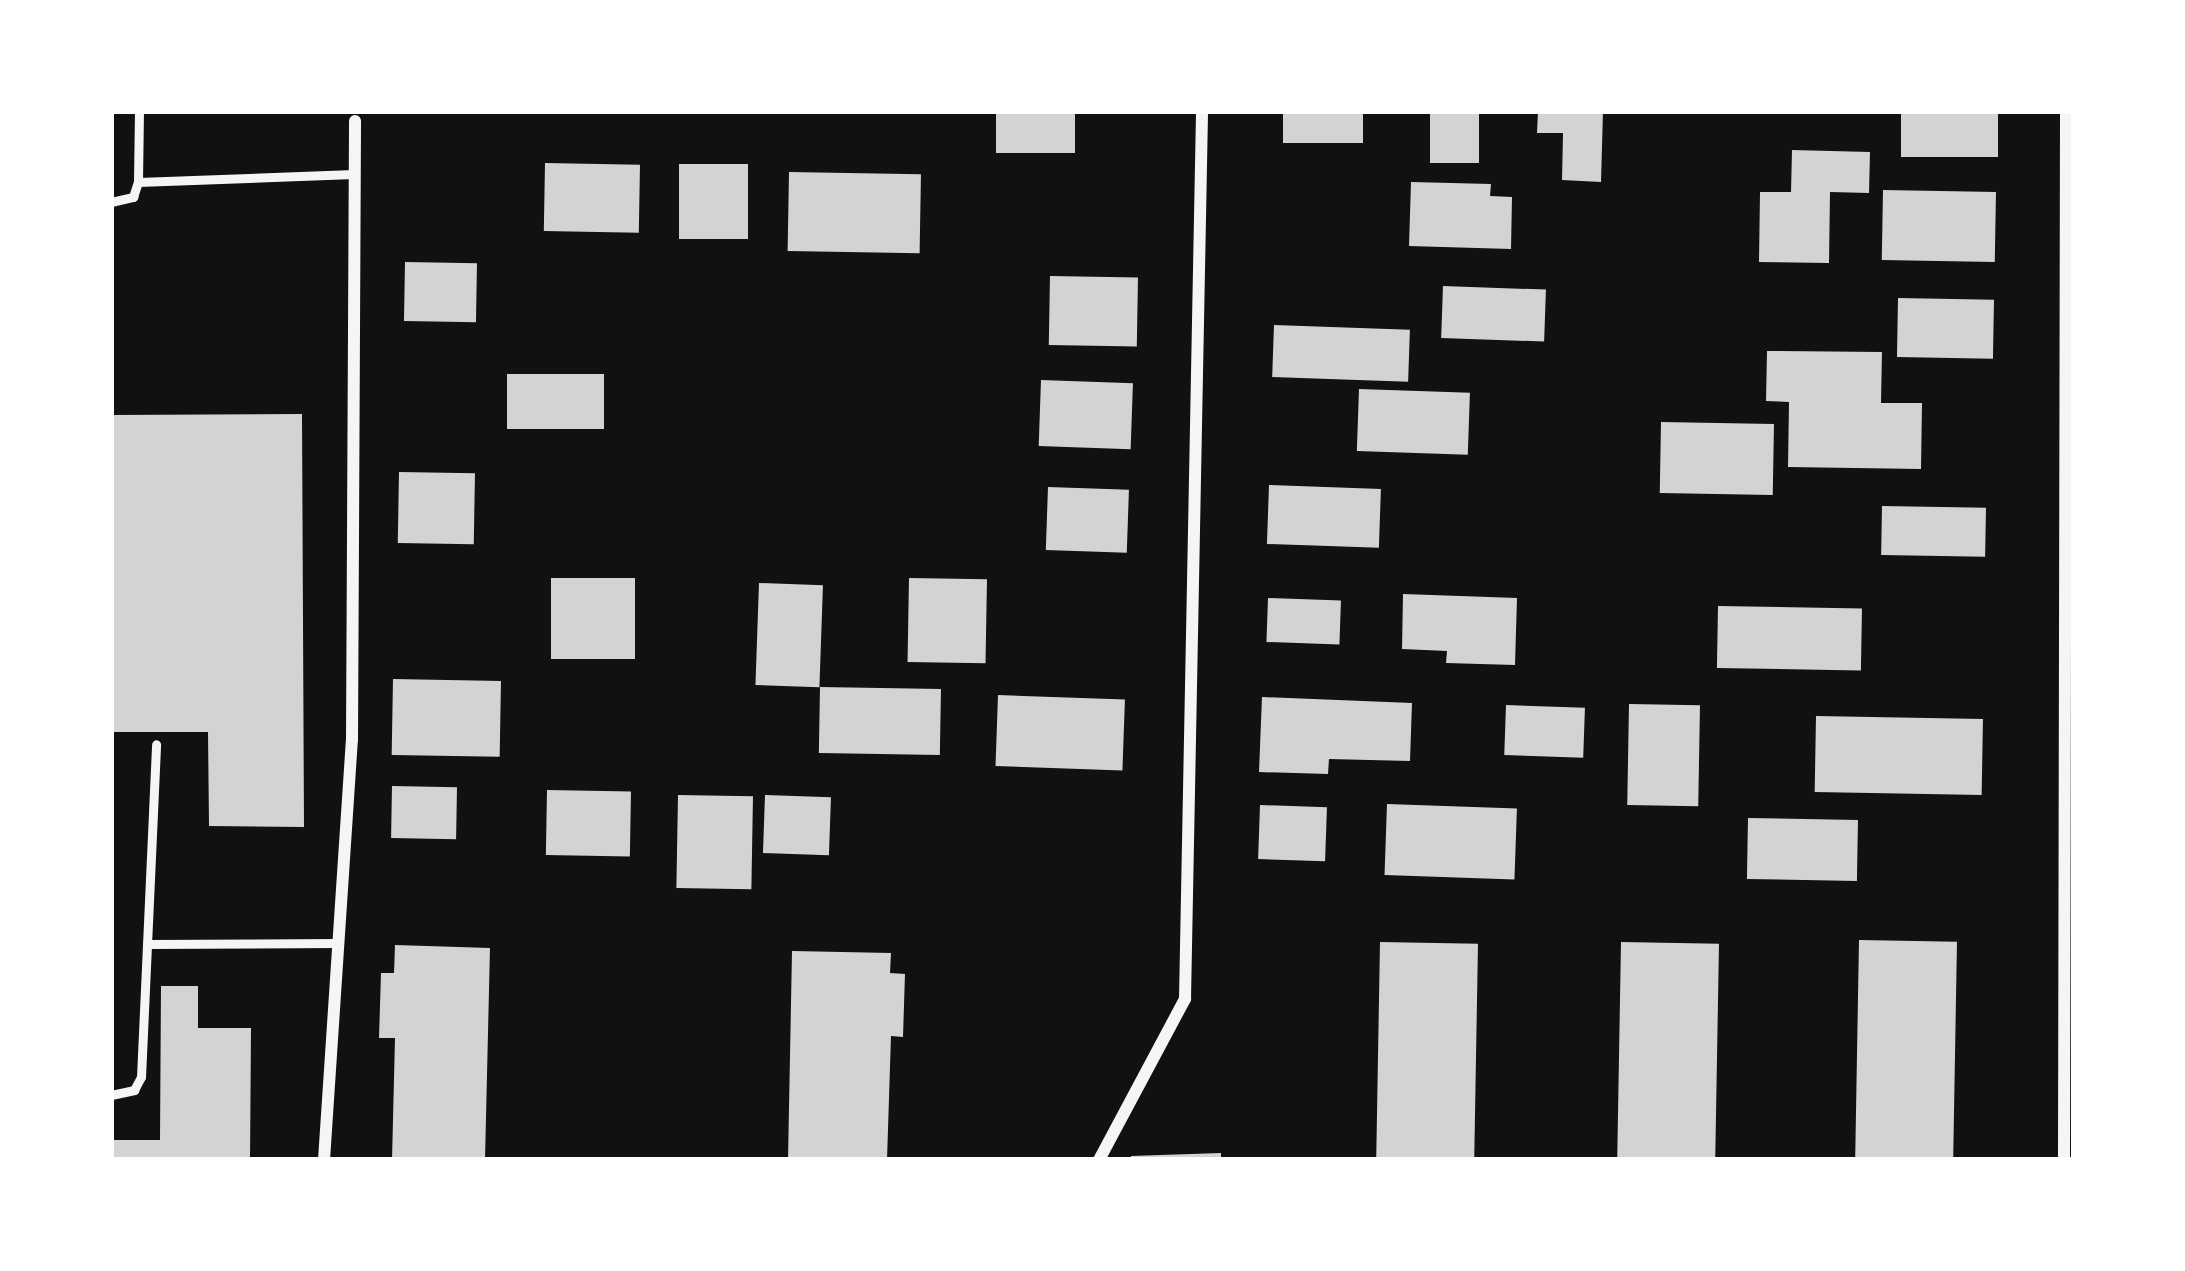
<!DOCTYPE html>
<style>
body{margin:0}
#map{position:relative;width:2185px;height:1271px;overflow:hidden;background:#111;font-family:Rubik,sans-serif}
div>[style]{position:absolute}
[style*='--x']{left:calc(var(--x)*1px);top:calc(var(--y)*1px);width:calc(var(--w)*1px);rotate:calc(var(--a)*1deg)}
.building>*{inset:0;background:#d3d3d3;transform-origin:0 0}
.service>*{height:9px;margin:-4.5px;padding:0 4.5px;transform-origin:4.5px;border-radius:4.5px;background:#f5f5f5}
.minor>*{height:12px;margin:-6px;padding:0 6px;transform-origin:6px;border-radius:6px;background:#f5f5f5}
span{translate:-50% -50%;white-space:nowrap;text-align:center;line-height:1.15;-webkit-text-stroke:9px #fff;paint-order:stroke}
.frame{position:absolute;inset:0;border:114px solid #fff;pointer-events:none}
</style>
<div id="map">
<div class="building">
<i style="left:996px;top:111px;width:79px;height:42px"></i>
<i style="left:1283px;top:111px;width:80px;height:32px"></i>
<i style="left:1430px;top:111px;width:49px;height:52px"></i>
<i style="clip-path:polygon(1538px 111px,1603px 111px,1601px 182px,1562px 180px,1563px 133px,1537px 133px)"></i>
<i style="left:1901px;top:111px;width:97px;height:46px"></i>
<i style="clip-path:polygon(1792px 150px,1870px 152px,1869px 193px,1830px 192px,1829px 263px,1759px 262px,1760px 192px,1791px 192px)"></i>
<i style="left:545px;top:163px;width:95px;height:68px;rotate:1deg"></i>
<i style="left:679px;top:164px;width:69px;height:75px"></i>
<i style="left:789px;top:172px;width:132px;height:79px;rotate:1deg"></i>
<i style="clip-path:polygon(1411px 182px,1491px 184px,1490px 196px,1512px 197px,1511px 249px,1409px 246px)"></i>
<i style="left:1883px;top:190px;width:113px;height:70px;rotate:1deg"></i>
<i style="left:405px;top:262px;width:72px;height:59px;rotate:1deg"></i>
<i style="left:1050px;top:276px;width:88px;height:69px;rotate:1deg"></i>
<i style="left:1443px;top:286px;width:103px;height:52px;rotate:2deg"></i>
<i style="left:1898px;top:298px;width:96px;height:59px;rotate:1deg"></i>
<i style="left:1274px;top:325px;width:136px;height:52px;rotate:2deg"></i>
<i style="clip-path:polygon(1767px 351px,1882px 352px,1881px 403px,1922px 403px,1921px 469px,1788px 467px,1789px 402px,1766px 401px)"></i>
<i style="left:507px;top:374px;width:97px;height:55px"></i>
<i style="left:1041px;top:380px;width:92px;height:66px;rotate:2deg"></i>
<i style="left:1359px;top:389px;width:111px;height:62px;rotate:2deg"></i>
<i style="clip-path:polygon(302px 414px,304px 827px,209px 826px,208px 732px,111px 732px,111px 415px)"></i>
<i style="left:1661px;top:422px;width:113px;height:71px;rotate:1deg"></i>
<i style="left:399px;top:472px;width:76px;height:71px;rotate:1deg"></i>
<i style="left:1269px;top:485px;width:112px;height:59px;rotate:2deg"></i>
<i style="left:1048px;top:487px;width:81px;height:63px;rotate:2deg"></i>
<i style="left:1882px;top:506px;width:104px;height:49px;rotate:1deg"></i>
<i style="left:551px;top:578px;width:84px;height:81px"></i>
<i style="left:909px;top:578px;width:78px;height:84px;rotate:1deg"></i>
<i style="left:759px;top:583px;width:64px;height:102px;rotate:2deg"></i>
<i style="clip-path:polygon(1403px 594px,1517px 598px,1515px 665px,1446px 663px,1447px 651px,1402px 649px)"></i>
<i style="left:1268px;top:598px;width:73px;height:44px;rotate:2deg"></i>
<i style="left:1718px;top:606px;width:144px;height:62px;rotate:1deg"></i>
<i style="left:393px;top:679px;width:108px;height:76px;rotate:1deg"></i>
<i style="left:820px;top:687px;width:121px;height:66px;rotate:1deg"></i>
<i style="left:998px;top:695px;width:127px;height:71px;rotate:2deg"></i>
<i style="clip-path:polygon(1262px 697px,1412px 703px,1410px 761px,1329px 759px,1328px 774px,1259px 772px)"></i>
<i style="left:1629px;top:704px;width:71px;height:101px;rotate:1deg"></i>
<i style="left:1506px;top:705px;width:79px;height:50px;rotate:2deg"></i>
<i style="left:1816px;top:716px;width:167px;height:76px;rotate:1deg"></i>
<i style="left:392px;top:786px;width:65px;height:52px;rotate:1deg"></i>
<i style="left:547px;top:790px;width:84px;height:65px;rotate:1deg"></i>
<i style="left:678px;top:795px;width:75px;height:93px;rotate:1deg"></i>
<i style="left:765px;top:795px;width:66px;height:58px;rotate:2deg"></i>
<i style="left:1387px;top:804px;width:130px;height:71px;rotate:2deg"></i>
<i style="left:1260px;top:805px;width:67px;height:54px;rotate:2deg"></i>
<i style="left:1748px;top:818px;width:110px;height:61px;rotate:1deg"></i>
<i style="left:1859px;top:940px;width:98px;height:220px;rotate:1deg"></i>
<i style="left:1380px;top:942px;width:98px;height:218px;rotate:1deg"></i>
<i style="left:1621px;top:942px;width:98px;height:218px;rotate:1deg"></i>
<i style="clip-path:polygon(395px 945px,490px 948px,485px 1160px,392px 1160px,395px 1038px,379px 1038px,381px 973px,394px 973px)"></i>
<i style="clip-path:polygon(792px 951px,891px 953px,890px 973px,905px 974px,903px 1037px,891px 1036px,887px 1160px,788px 1160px)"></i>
<i style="clip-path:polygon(161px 986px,198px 986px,198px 1028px,251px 1028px,250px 1160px,111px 1160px,111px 1140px,160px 1140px)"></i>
<i style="clip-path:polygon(1221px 1153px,1221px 1160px,1131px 1160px,1131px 1156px)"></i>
</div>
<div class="service">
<i style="--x:138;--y:182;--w:216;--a:-2.1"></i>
<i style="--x:111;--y:202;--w:23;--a:-13"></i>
<i style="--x:133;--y:197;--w:16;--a:-72"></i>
<i style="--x:138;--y:182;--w:71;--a:-89.2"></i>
<i style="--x:147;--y:944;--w:192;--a:-0.3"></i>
<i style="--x:111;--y:1095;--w:24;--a:-12"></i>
<i style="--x:134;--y:1090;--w:15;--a:-62"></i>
<i style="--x:141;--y:1077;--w:333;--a:-87.4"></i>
</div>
<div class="minor">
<i style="--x:324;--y:1160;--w:421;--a:-86.2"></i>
<i style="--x:352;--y:740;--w:619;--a:-89.72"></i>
<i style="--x:1099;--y:1160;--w:183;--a:-61.9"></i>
<i style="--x:1185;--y:999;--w:888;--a:-88.9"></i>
<i style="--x:2064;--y:1160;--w:1049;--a:-89.89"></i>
</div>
<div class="frame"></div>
</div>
